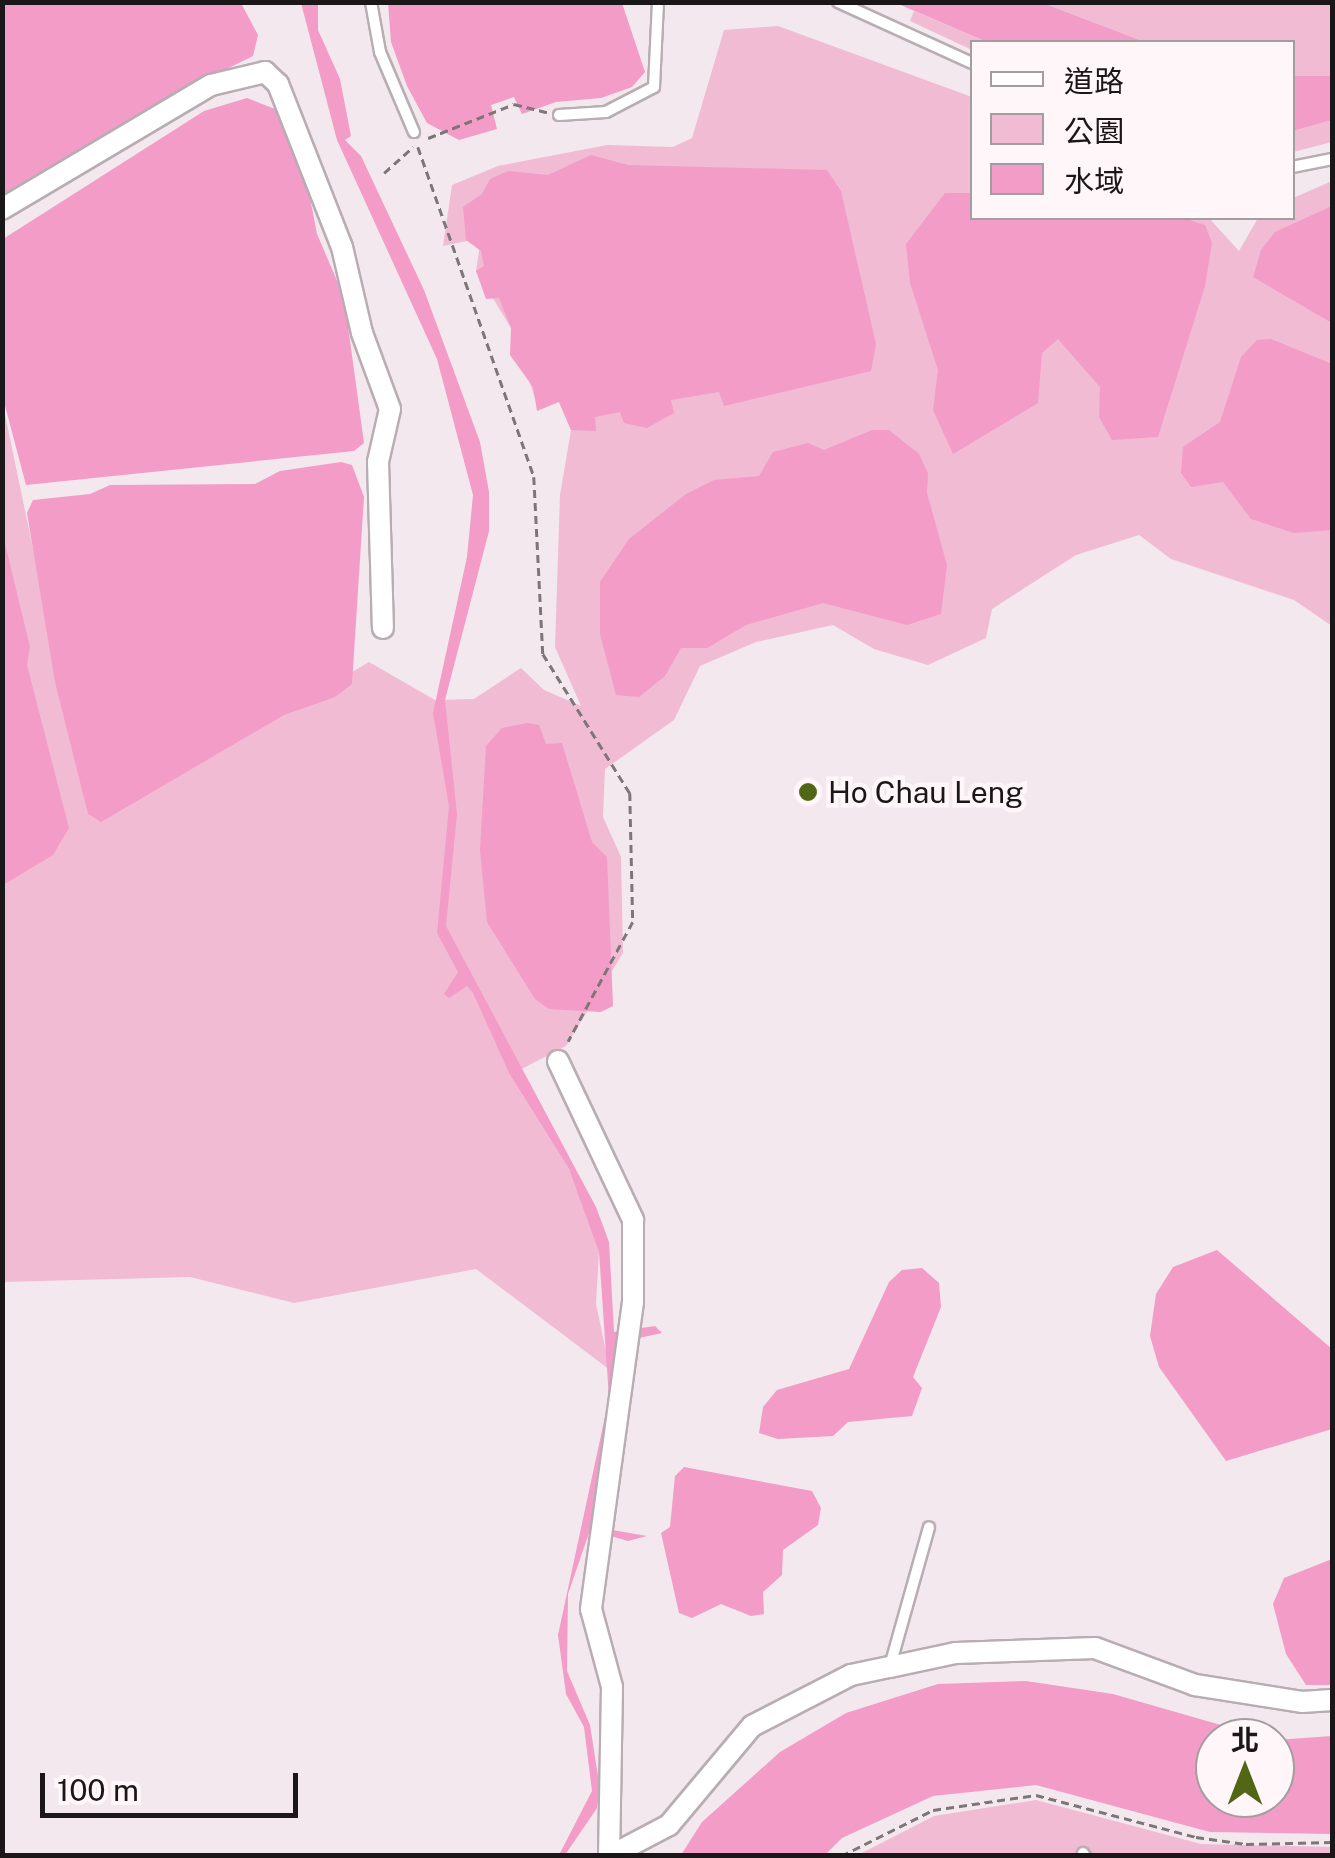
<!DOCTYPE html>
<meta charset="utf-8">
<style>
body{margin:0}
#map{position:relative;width:1335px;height:1858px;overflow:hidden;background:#f3e8ed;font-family:"Public Sans","Noto Sans TC",sans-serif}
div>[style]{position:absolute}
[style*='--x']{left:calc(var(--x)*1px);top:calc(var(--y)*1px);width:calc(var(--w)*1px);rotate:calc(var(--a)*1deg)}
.green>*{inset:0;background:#f1bbd4}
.water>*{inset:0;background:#f29cc7}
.path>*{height:2.5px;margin-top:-1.25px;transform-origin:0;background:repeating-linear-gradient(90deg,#7d7678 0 8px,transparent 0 13px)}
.roads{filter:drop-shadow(2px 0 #b8adb2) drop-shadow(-2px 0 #b8adb2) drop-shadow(0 2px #b8adb2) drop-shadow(0 -2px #b8adb2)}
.service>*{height:10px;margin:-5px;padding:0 5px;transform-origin:5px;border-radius:5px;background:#fff}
.minor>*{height:20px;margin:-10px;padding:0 10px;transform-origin:10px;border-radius:10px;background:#fff}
.dots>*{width:28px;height:28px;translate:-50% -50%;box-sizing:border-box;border:5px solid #fff6fa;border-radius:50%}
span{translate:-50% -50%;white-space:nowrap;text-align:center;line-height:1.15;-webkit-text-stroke:9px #fff6fa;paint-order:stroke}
.poi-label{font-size:30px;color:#1b1718}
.left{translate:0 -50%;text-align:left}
.frame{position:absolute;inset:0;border:5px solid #1b1718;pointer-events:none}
.legend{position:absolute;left:970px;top:40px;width:325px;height:180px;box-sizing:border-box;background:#fff6fa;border:2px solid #a49da0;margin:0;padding:12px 18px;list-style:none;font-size:30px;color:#1b1718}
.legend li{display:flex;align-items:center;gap:20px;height:50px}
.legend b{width:50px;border:2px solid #a49da0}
.north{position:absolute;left:1195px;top:1718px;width:100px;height:100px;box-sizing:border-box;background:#fff6fa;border:2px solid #a49da0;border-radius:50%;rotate:0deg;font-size:28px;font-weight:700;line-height:40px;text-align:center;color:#1b1718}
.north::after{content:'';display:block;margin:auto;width:35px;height:45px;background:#516715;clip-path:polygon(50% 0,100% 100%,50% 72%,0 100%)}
.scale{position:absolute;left:40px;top:1773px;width:258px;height:45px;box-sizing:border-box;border:5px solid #1b1718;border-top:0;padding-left:12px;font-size:30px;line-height:35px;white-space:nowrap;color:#1b1718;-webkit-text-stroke:8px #fff6fa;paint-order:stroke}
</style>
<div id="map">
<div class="green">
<i style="clip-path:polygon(1043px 3px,1332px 3px,1332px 76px,1293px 76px,1292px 42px,1145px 42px)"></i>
<i style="clip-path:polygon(914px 11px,987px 42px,972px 42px,972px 50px,910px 21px)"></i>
<i style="clip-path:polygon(778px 26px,972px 97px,972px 218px,1209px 218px,1239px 251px,1258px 218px,1292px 218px,1293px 198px,1332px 181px,1332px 626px,1294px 600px,1171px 559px,1139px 535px,1076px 555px,992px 609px,986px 638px,928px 665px,874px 649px,833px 625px,756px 642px,700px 666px,674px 720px,605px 769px,603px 817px,621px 857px,623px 953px,566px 1046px,510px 1075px,569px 1169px,586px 1209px,599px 1252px,596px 1304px,610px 1370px,476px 1269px,294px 1303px,190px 1277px,3px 1282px,2px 400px,88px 813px,101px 821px,369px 662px,435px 700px,474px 699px,521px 668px,544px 690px,581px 706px,555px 647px,560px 495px,571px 430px,559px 402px,536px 401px,511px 328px,476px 271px,481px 238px,443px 246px,452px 185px,498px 166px,607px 145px,673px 147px,692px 138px,724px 30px)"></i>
<i style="clip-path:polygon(1332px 120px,1332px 142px,1293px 152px,1293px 131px)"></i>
<i style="clip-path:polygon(1036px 1800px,1201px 1844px,1332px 1847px,1332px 1856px,856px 1856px,934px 1816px)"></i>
</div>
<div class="water">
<i style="clip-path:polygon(3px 3px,241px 3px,258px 35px,253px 56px,184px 90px,3px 200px)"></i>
<i style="clip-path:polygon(301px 3px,318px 3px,318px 30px,340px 79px,351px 136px,345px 140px,361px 156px,424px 290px,480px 442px,489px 492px,489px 531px,445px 700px,457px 814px,446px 926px,596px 1207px,609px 1242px,614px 1332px,655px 1326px,662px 1333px,616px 1343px,618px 1369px,595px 1515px,601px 1528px,647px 1536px,628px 1541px,590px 1530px,568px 1594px,567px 1671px,590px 1725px,600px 1789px,597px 1808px,565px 1855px,559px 1855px,592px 1791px,584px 1727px,566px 1694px,558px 1635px,609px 1398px,599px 1252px,569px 1169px,510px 1075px,473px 993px,467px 986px,449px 998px,444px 994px,458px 972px,437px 933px,449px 806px,433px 713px,467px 557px,473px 495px,437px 359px,337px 140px)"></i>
<i style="clip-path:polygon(388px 3px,622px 3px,645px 72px,632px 87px,601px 98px,556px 102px,522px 114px,514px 97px,491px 105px,497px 129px,459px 140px,427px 123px,407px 86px,391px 42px)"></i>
<i style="clip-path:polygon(896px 3px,1043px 3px,1145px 42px,987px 42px)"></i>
<i style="clip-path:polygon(1293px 76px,1332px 76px,1332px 120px,1293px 131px)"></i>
<i style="clip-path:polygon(247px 98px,275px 109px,306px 177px,317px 234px,344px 297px,364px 443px,354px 451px,26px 485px,3px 398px,3px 239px,204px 111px)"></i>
<i style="clip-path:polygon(591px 155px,628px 165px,827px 170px,841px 191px,876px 344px,871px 371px,724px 406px,719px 392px,671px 400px,674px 413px,647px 428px,624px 423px,620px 412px,595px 417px,596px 431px,571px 430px,559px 402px,537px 411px,533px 387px,510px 355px,511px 328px,499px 298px,486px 299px,476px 271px,484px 266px,481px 251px,466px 240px,463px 207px,482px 194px,490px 179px,508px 171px,548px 175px)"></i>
<i style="clip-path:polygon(945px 193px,972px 193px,972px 218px,1183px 218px,1205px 225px,1212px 243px,1205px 286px,1158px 437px,1112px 440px,1099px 417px,1100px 387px,1058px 339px,1042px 353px,1038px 403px,953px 454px,933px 410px,938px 370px,910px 283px,906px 244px)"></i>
<i style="clip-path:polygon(1332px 206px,1332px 323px,1253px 277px,1261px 250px,1275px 232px)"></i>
<i style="clip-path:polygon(1271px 339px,1332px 364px,1332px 530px,1294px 533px,1251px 519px,1223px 482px,1191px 487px,1181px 473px,1183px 447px,1220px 422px,1241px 357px,1257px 340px)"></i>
<i style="clip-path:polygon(872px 430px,889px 430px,919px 454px,928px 473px,927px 493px,947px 565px,941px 614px,907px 625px,823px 603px,746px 625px,707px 648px,681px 648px,665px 676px,639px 697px,616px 695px,600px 634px,600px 582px,629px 539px,686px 494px,714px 480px,759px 476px,773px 452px,808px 443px,824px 450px)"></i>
<i style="clip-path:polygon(341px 462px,352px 465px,364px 497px,352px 684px,335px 697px,284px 715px,101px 822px,88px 814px,55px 682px,27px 513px,33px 500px,90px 494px,110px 485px,255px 484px,280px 471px)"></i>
<i style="clip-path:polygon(2px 531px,30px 647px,27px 665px,69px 828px,53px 855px,3px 885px)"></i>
<i style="clip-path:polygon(527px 723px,539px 725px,546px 744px,562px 743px,592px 842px,607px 857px,613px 1006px,601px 1012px,549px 1009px,535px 999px,487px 922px,480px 850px,486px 746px,502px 728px)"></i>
<i style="clip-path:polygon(1217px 1250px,1332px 1349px,1332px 1429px,1226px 1461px,1159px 1367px,1150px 1336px,1156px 1294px,1173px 1267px)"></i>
<i style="clip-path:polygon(922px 1268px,939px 1283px,941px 1307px,913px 1377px,922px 1388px,912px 1416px,848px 1422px,833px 1436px,778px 1439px,759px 1433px,763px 1407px,777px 1390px,849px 1369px,889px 1282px,902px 1270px)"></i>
<i style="clip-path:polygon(684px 1467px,812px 1491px,821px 1508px,818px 1525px,783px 1550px,782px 1575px,763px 1592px,764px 1614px,751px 1616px,721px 1604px,692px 1618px,679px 1613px,661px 1533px,670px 1527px,675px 1476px)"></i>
<i style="clip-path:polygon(1332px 1559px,1332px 1685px,1306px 1685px,1286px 1654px,1273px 1604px,1284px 1578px)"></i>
<i style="clip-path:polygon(1026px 1681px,1113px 1694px,1266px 1738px,1215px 1738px,1215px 1798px,1275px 1798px,1275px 1740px,1332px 1736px,1332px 1834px,1210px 1832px,1036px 1785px,933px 1796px,842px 1838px,825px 1855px,681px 1855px,702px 1822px,780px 1752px,846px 1713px,938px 1684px)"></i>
</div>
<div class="path">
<i style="--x:428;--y:138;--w:92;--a:-21.6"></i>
<i style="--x:514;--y:104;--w:34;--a:14"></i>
<i style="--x:418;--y:147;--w:350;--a:70.6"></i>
<i style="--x:534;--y:477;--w:177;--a:87.1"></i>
<i style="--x:543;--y:654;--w:164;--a:58"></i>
<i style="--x:630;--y:793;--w:129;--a:88.7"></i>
<i style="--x:633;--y:922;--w:136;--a:118.4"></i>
<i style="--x:384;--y:173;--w:39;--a:-42"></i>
<i style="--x:841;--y:1856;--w:103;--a:-26.6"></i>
<i style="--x:933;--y:1810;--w:104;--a:-8.3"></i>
<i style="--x:1036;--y:1795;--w:165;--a:14.7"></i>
<i style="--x:1196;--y:1837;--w:50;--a:8"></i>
<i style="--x:1246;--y:1844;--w:86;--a:-1.3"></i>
</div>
<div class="roads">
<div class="service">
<i style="--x:371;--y:2;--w:51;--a:79.8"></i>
<i style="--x:380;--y:52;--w:87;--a:67"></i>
<i style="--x:838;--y:2;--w:147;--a:24.5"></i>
<i style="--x:559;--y:115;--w:47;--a:-3.7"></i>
<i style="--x:606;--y:112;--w:54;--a:-27.5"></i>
<i style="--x:654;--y:87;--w:85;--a:-87.3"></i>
<i style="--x:1292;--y:167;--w:41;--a:-11.3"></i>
<i style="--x:890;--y:1666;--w:144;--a:-74.3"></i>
<i style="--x:1083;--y:1853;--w:4;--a:56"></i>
</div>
<div class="minor">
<i style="--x:2;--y:209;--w:243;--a:-30.7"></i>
<i style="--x:211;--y:85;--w:56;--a:-13.5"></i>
<i style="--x:265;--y:72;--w:18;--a:43"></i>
<i style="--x:278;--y:84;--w:175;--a:68.6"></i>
<i style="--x:342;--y:247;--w:88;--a:76.9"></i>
<i style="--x:362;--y:333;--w:81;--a:69.8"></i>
<i style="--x:390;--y:409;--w:54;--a:102.8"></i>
<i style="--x:378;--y:462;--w:166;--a:88.3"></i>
<i style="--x:558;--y:1061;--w:176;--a:64.7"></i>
<i style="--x:633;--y:1220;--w:82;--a:90"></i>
<i style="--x:633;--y:1302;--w:310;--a:97.8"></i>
<i style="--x:591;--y:1609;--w:81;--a:74.9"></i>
<i style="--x:612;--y:1687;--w:169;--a:91"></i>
<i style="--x:610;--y:1856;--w:67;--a:-27.7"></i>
<i style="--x:669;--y:1825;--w:129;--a:-50"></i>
<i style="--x:752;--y:1726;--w:111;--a:-27.3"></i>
<i style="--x:851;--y:1675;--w:40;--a:-12"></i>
<i style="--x:890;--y:1667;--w:67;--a:-12"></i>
<i style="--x:956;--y:1653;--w:139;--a:-2.1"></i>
<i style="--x:1095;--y:1648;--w:107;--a:20.3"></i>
<i style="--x:1195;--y:1685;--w:108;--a:9"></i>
<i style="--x:1302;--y:1702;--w:30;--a:-4"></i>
</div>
</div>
<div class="dots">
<i style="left:808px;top:792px;background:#516715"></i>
</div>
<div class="poi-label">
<span class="left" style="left:828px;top:792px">Ho Chau Leng</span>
</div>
<div class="frame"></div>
<ul class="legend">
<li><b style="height:12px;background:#fff"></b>道路</li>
<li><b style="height:28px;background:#f1bbd4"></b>公園</li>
<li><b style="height:28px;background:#f29cc7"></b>水域</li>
</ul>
<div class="north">北</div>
<div class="scale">100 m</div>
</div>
